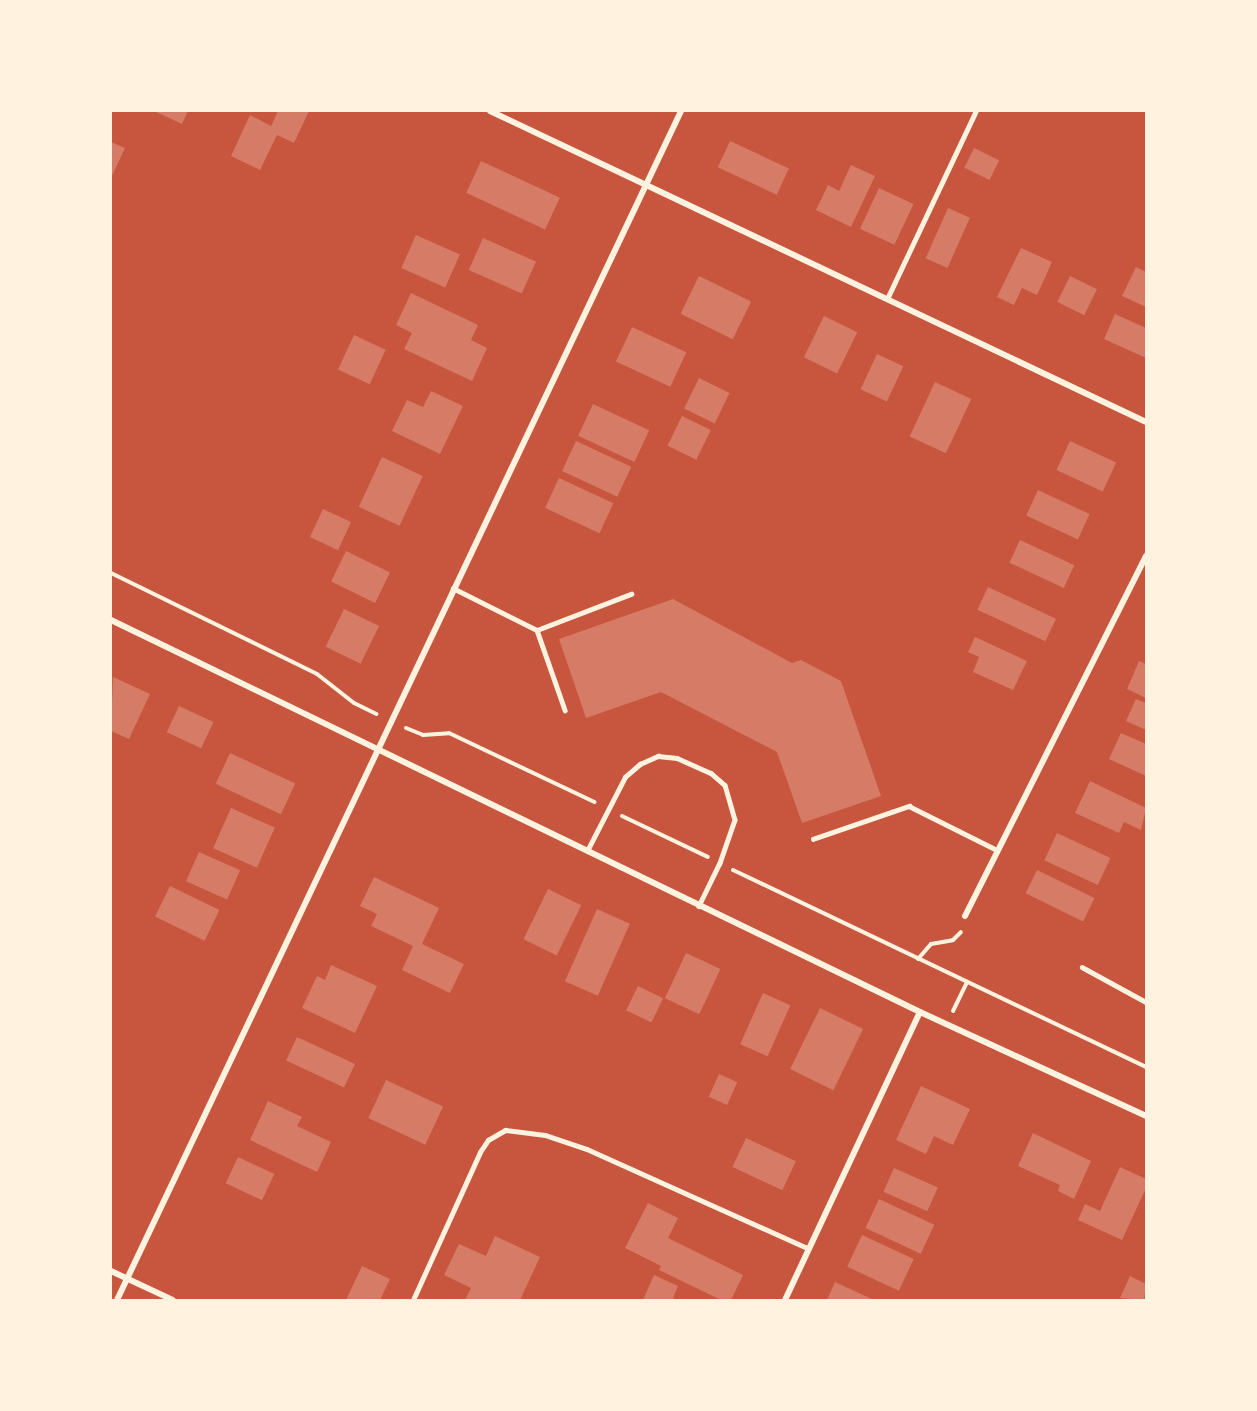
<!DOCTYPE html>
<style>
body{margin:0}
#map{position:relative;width:1257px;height:1411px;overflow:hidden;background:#c8553d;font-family:Lato,sans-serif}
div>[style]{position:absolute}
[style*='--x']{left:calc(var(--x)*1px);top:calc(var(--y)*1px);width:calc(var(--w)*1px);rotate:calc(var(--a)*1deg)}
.building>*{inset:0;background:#d67c66;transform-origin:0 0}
.path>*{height:4px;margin:-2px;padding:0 2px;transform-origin:2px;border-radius:2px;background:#fff3e0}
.service>*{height:4.5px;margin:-2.25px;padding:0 2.25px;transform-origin:2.25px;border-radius:2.25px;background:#fff3e0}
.minor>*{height:6px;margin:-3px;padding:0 3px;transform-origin:3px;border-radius:3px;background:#fff3e0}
span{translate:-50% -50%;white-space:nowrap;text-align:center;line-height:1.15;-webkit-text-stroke:5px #fff3e0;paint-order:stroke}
.frame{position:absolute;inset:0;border:112px solid #fff3e0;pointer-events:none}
</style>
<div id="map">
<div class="building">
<i style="clip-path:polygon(154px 111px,188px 111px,182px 124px)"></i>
<i style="clip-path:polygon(278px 111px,309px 111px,294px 143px,277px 135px,260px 170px,231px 156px,250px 115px,271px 126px)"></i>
<i style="left:730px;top:141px;width:65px;height:29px;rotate:25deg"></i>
<i style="clip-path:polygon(111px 142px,125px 148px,111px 178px)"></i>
<i style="left:974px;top:148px;width:28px;height:22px;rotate:26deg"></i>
<i style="left:481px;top:161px;width:87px;height:35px;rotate:25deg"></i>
<i style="clip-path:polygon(851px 165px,875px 176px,851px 227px,816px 210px,828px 185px,839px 191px)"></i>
<i style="left:879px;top:188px;width:38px;height:45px;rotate:25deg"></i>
<i style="left:948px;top:208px;width:24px;height:55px;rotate:24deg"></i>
<i style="left:416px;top:235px;width:48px;height:36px;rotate:24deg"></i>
<i style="left:483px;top:238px;width:58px;height:35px;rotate:24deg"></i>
<i style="clip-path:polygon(1021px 248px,1052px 262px,1037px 295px,1022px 288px,1014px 305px,997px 297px)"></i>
<i style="clip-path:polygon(1136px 267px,1146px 272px,1146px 307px,1122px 296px)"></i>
<i style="left:699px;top:276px;width:58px;height:42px;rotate:26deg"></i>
<i style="left:1070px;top:276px;width:30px;height:29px;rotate:26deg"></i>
<i style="clip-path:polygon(411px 293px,478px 325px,471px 340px,487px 348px,472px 381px,404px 349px,412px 333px,396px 325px)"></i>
<i style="clip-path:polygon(1115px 314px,1146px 328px,1146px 358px,1104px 339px)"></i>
<i style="left:824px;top:316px;width:37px;height:46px;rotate:26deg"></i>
<i style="left:632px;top:327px;width:60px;height:38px;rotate:25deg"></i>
<i style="left:354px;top:335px;width:35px;height:38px;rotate:25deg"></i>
<i style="left:877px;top:354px;width:29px;height:39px;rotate:25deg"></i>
<i style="left:699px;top:378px;width:34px;height:34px;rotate:26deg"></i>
<i style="left:935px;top:382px;width:40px;height:60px;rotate:25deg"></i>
<i style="clip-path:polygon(431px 391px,463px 406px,440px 454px,392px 431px,407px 400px,423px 407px)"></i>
<i style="left:593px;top:404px;width:62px;height:35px;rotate:25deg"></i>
<i style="left:682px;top:416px;width:32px;height:33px;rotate:26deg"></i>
<i style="left:576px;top:441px;width:61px;height:33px;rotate:25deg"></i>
<i style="left:1070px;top:441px;width:51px;height:32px;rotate:25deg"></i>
<i style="left:382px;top:457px;width:45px;height:55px;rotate:25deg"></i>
<i style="left:559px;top:478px;width:60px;height:33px;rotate:25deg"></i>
<i style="left:1038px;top:490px;width:57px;height:28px;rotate:25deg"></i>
<i style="left:323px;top:509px;width:31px;height:31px;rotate:25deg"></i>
<i style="left:1020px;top:540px;width:60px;height:25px;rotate:25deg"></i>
<i style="left:346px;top:551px;width:49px;height:34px;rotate:26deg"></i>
<i style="left:988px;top:587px;width:75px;height:25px;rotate:25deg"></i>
<i style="clip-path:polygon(673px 599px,792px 663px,801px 660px,841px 681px,881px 796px,802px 823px,777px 752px,661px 692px,586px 718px,559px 639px)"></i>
<i style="left:344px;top:609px;width:39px;height:42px;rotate:26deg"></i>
<i style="clip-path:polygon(975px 637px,1027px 661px,1013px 690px,973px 672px,979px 657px,968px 652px)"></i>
<i style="clip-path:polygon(1139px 661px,1146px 664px,1146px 698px,1127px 689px)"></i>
<i style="clip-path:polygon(113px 677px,150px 694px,129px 739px,111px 731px)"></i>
<i style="clip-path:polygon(1136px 699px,1146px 703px,1146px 730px,1126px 721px)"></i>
<i style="left:179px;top:706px;width:38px;height:29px;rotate:25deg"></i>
<i style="clip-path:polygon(1121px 733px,1146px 744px,1146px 776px,1109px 759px)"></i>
<i style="left:230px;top:753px;width:72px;height:34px;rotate:25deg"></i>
<i style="clip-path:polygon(1090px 781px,1146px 808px,1141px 830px,1124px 822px,1119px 833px,1075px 813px)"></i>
<i style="left:231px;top:808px;width:48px;height:44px;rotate:24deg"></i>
<i style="left:1057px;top:833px;width:59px;height:30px;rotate:25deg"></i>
<i style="left:199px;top:852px;width:45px;height:32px;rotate:24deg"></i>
<i style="left:1037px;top:870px;width:64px;height:26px;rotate:26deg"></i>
<i style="clip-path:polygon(374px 877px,439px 908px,422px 944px,464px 964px,450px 993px,402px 970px,413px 946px,371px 926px,377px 914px,360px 906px)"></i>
<i style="left:170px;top:886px;width:55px;height:34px;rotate:26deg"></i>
<i style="left:548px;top:889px;width:37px;height:56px;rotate:26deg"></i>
<i style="left:597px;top:909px;width:36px;height:79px;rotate:24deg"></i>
<i style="left:686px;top:953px;width:38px;height:50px;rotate:25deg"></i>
<i style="clip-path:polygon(331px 965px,377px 986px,355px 1033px,302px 1008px,317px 976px,325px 980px)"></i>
<i style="left:638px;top:986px;width:28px;height:27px;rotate:26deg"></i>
<i style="left:763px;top:993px;width:30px;height:56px;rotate:24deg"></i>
<i style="left:820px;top:1008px;width:48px;height:68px;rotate:26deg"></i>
<i style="left:297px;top:1037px;width:64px;height:26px;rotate:25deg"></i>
<i style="left:719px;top:1074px;width:20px;height:25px;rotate:24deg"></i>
<i style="left:386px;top:1080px;width:63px;height:42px;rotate:25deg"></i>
<i style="clip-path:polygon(921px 1086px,970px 1109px,953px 1145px,934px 1136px,926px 1154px,896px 1140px)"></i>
<i style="clip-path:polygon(268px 1101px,302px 1117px,297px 1126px,331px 1142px,317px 1172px,250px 1140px)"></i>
<i style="clip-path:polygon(1033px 1133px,1091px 1161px,1074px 1199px,1058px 1191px,1060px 1185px,1018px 1166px)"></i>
<i style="left:746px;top:1138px;width:55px;height:32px;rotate:25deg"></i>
<i style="left:238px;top:1157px;width:40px;height:29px;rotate:25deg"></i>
<i style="clip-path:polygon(1120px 1167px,1146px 1179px,1146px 1188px,1122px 1240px,1078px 1220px,1085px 1204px,1100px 1211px)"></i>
<i style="left:894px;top:1168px;width:48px;height:26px;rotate:24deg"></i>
<i style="left:879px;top:1199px;width:61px;height:32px;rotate:25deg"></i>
<i style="clip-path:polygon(648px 1203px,678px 1218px,668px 1238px,743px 1275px,731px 1300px,721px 1300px,659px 1270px,661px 1266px,625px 1248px)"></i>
<i style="left:862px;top:1235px;width:57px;height:35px;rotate:25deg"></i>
<i style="clip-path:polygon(495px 1236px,540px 1257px,520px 1300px,465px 1300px,471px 1288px,444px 1275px,459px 1244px,486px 1256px)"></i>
<i style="clip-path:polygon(362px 1266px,390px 1279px,380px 1300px,346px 1300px)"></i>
<i style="clip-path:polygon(654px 1275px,678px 1286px,673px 1298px,676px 1300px,643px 1300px)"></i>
<i style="clip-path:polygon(1130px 1276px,1146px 1284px,1144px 1300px,1120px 1298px)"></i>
<i style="clip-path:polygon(835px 1282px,874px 1300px,827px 1300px)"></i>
</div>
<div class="path">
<i style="--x:111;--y:573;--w:229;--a:26.1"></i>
<i style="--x:317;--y:674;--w:47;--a:38.1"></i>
<i style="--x:354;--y:703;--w:25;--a:26"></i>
<i style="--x:406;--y:728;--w:18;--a:22"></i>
<i style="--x:423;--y:735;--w:26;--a:-4"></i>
<i style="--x:449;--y:733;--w:161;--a:25.4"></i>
<i style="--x:622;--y:816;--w:95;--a:25.5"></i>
<i style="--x:733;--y:870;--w:458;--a:25.5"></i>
<i style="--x:918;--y:959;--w:20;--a:-49"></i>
<i style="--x:931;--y:944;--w:22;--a:-10"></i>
<i style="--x:953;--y:940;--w:11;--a:-45"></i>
<i style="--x:953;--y:1011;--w:32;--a:-64"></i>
</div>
<div class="service">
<i style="--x:887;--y:299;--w:208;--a:-64.7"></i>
<i style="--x:453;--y:588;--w:94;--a:26.6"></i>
<i style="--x:537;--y:630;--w:101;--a:-21"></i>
<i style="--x:537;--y:630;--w:85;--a:70.7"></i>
<i style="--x:813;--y:839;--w:102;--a:-19"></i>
<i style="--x:909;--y:806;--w:98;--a:26.6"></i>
<i style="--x:587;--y:851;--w:83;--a:-62.8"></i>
<i style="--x:625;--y:777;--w:20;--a:-41"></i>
<i style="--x:640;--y:764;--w:20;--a:-24"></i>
<i style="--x:658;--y:756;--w:19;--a:6"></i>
<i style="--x:677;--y:758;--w:37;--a:24"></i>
<i style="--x:711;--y:773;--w:18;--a:41"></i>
<i style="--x:725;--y:785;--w:36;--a:74"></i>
<i style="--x:735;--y:820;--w:46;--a:109.2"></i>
<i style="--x:720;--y:863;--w:48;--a:116"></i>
<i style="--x:1082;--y:967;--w:73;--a:28.7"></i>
<i style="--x:413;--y:1300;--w:162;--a:-65.6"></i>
<i style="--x:480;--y:1152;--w:14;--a:-56"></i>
<i style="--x:488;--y:1140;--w:20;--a:-30"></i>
<i style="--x:505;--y:1130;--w:40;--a:7.1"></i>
<i style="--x:545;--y:1135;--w:44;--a:18.4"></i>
<i style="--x:587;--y:1149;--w:243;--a:24.2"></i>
</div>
<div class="minor">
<i style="--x:490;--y:111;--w:726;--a:25.36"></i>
<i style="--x:111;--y:620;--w:899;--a:25.85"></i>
<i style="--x:920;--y:1012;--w:249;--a:24.7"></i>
<i style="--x:965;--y:916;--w:403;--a:-63.3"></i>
<i style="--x:111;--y:1271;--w:68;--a:25.1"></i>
<i style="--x:117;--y:1300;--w:1316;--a:-64.62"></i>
<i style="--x:785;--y:1300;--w:318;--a:-64.9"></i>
</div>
<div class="frame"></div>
</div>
